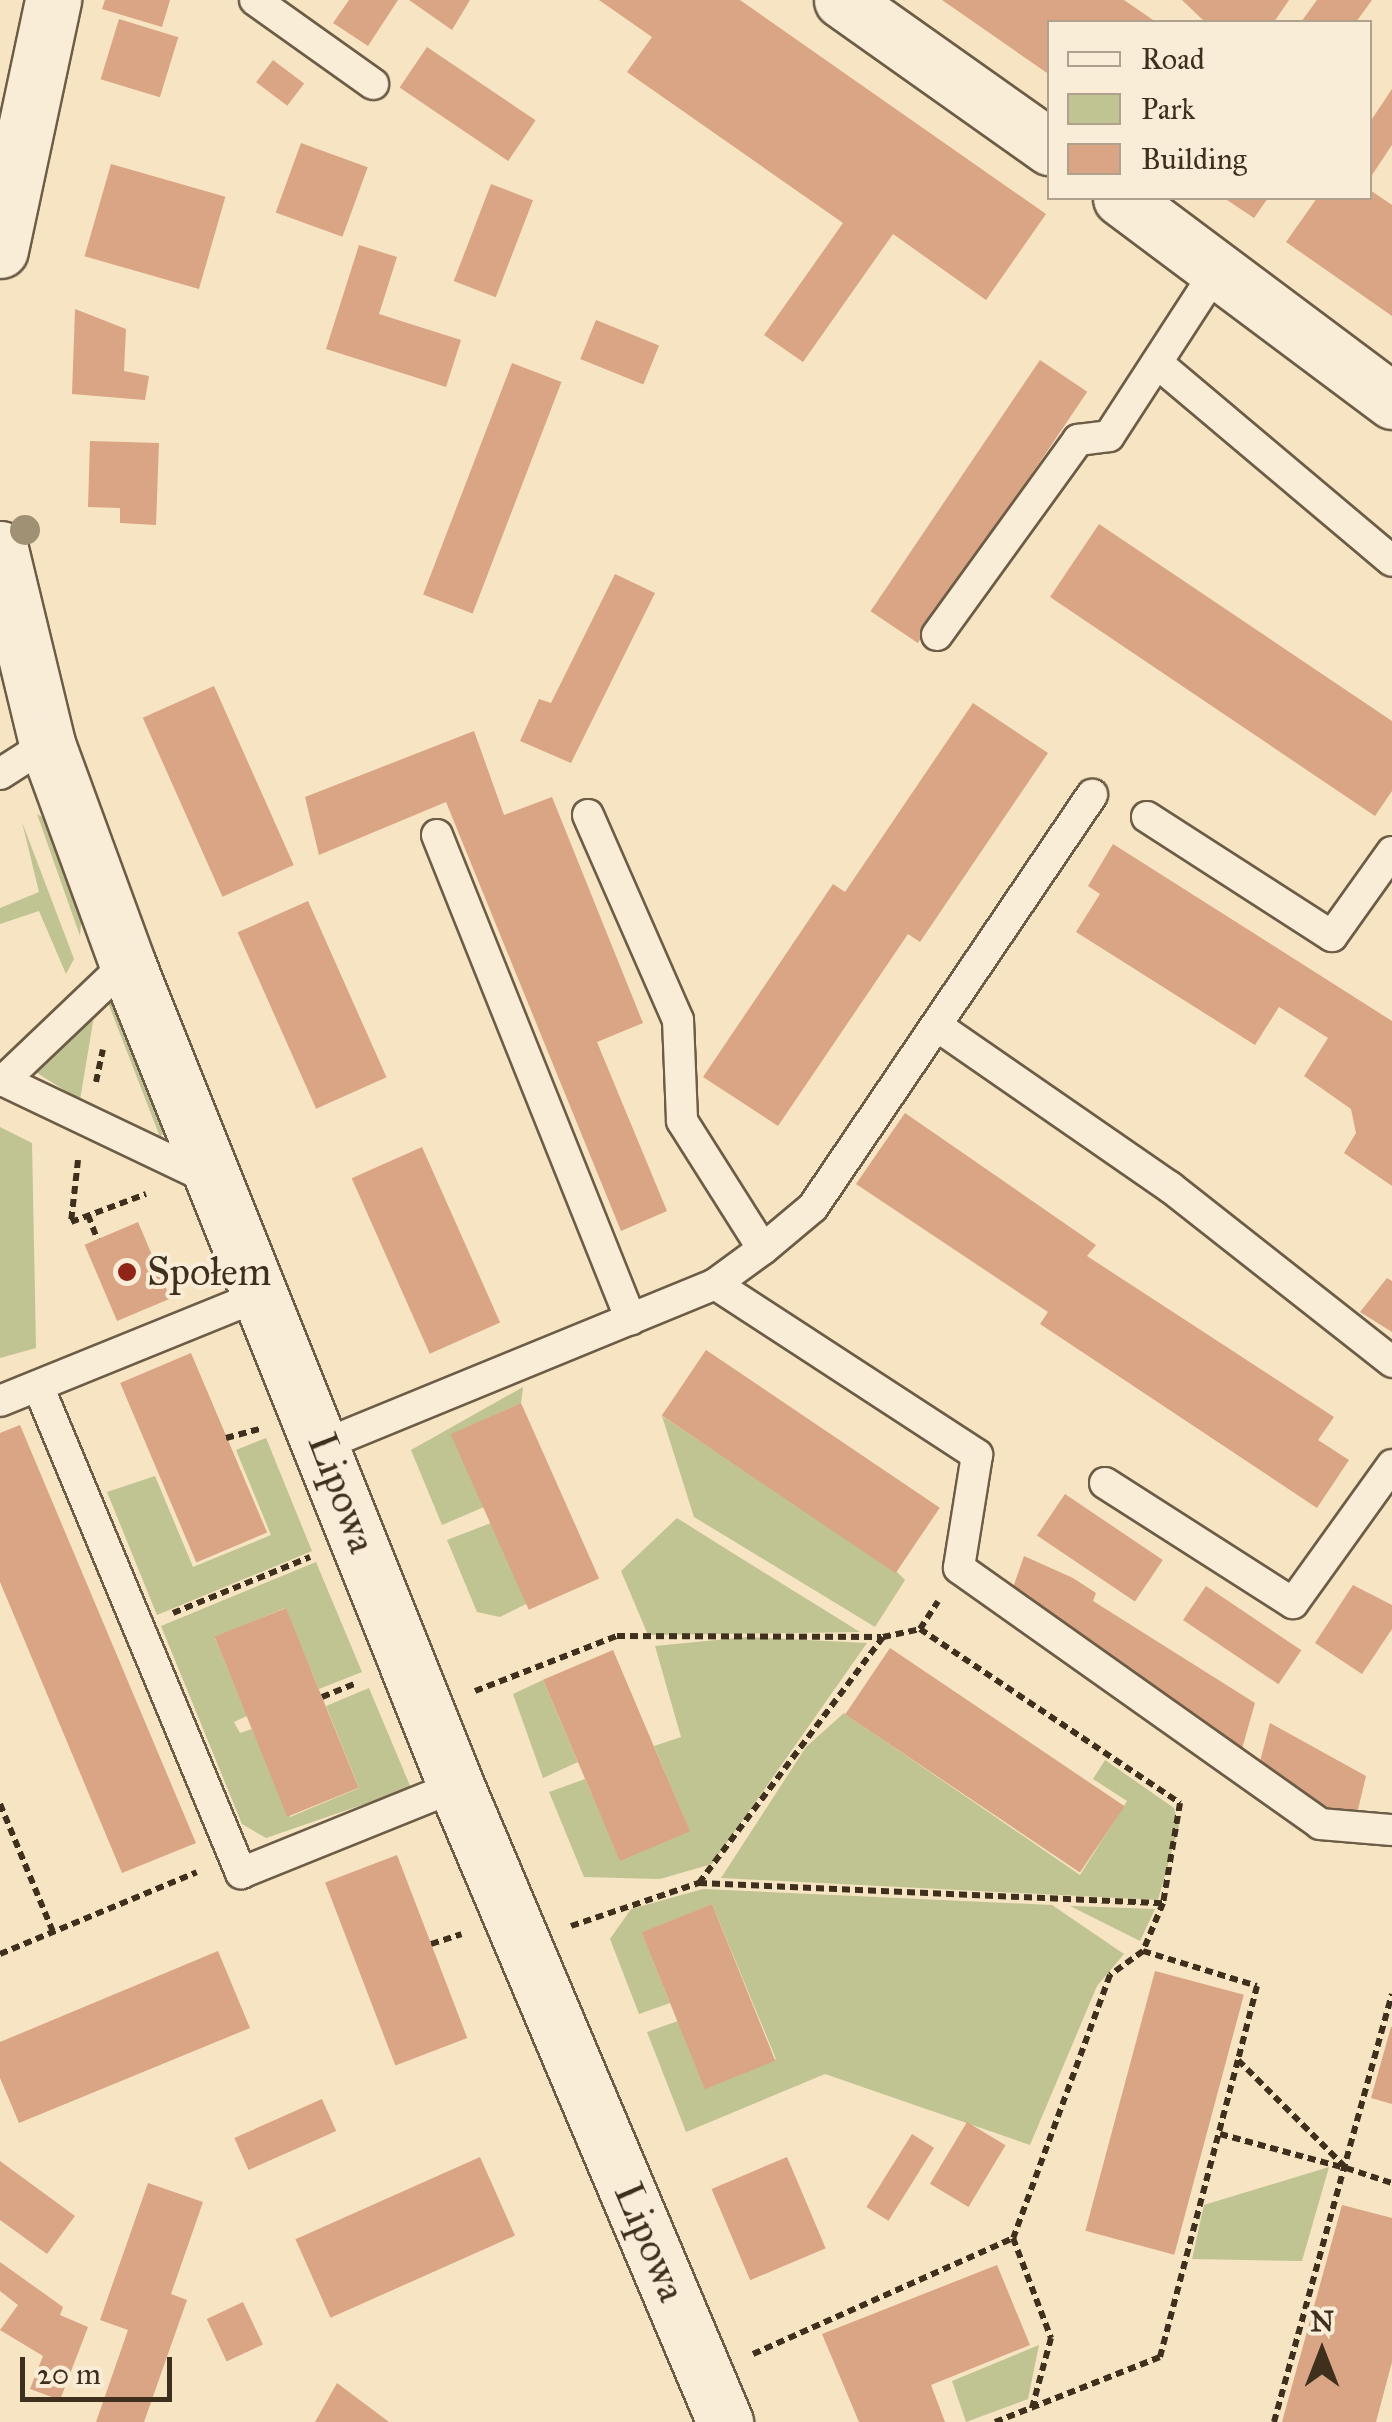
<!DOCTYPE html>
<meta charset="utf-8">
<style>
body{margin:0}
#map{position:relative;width:1392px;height:2422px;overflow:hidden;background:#f6e4c3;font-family:"IM FELL Great Primer",serif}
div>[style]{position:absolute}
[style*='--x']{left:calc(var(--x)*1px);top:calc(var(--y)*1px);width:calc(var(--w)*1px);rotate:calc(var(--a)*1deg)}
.green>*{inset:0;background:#c0c392}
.building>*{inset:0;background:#daa585;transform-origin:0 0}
.path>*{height:6px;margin-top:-3px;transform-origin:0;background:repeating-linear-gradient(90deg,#3f2f1d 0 8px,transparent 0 13px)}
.roads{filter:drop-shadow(2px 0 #6d5c46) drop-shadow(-2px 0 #6d5c46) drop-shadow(0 2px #6d5c46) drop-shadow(0 -2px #6d5c46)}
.lane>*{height:30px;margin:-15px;padding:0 15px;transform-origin:15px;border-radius:15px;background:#f9edd8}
.street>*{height:55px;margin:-27.5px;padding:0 27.5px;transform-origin:27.5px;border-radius:27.5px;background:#f9edd8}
.trees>*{width:30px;height:30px;margin:-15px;border-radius:50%;background:#a09174}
.dots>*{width:28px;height:28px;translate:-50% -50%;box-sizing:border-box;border:5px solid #f9edd8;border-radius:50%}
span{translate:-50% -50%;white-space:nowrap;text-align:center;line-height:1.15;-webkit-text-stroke:8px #f9edd8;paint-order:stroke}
.poi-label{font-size:40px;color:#3f2f1d}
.left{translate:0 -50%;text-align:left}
.street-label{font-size:40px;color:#3f2f1d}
.legend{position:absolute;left:1047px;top:20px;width:325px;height:180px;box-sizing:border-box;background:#f9edd8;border:2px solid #afa18d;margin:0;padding:12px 18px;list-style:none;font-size:30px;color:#3f2f1d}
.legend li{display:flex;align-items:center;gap:20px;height:50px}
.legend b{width:50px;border:2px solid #afa18d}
.north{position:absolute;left:1272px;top:2302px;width:100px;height:100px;-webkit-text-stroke:8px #f9edd8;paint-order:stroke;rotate:0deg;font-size:28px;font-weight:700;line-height:40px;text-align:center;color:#3f2f1d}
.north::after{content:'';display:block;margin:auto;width:35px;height:45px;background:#3f2f1d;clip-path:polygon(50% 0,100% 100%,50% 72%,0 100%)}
.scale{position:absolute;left:20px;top:2357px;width:152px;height:45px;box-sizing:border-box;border:5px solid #3f2f1d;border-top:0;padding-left:12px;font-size:30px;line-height:35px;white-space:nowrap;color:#3f2f1d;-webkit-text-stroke:8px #f9edd8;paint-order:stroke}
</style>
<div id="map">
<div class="green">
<i style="clip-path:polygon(37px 814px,49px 821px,83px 898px,80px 936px)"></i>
<i style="clip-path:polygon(22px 822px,74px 959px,66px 974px,39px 911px,0 924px,0 908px,39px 892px)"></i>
<i style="clip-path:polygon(111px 994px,170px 1124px,160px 1137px,107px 1000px)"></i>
<i style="clip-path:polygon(94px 1016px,80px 1100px,34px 1071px)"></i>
<i style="clip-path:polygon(0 1127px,32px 1143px,36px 1348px,0 1358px)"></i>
<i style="clip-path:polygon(523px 1387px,521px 1403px,452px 1435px,484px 1507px,442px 1525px,411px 1450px)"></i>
<i style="clip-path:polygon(662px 1416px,896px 1571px,905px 1580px,875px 1627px,694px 1517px)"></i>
<i style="clip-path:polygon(266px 1438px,312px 1551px,157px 1615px,107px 1492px,155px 1476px,193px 1567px,271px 1535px,236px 1450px)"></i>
<i style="clip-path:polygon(677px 1518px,731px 1552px,860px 1632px,648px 1635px,621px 1571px)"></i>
<i style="clip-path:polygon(491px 1523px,528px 1603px,500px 1617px,477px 1612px,447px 1540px)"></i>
<i style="clip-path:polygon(316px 1562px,362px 1672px,319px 1689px,285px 1608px,215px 1638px,247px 1716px,234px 1722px,240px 1733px,252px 1729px,290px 1817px,359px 1788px,326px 1706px,369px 1688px,411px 1788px,266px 1838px,242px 1824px,161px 1626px)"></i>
<i style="clip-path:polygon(747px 1637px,867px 1643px,712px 1864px,660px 1879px,584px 1877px,549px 1792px,585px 1779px,620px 1859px,689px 1830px,654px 1746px,681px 1737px,655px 1646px)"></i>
<i style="clip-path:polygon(543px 1680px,578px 1762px,543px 1778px,513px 1694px)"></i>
<i style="clip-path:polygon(844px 1713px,1080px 1875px,1127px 1801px,1093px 1779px,1105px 1760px,1174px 1808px,1179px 1826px,1158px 1900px,721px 1878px,806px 1747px)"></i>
<i style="clip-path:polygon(703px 1889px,1052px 1905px,1124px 1954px,1097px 1986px,1030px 2145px,825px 2074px,686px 2132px,647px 2032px,678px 2021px,706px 2088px,776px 2059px,712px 1904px,642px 1933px,670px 2003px,639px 2014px,610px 1939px,631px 1909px)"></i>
<i style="clip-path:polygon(1070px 1906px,1073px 1906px,1155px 1909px,1140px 1941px)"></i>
<i style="clip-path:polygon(1329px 2167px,1302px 2261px,1192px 2259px,1204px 2205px)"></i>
<i style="clip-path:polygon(1039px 2345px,1028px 2399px,966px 2422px,952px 2381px)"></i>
</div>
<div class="building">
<i style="clip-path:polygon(105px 0,170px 0,162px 27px,102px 9px)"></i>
<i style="clip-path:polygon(349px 0,398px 0,368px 46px,333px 23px)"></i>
<i style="clip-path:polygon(409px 0,470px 0,452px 30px)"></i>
<i style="clip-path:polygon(599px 0,740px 0,1046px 214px,986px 300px,893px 234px,803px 362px,764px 335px,843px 223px,627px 72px,652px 37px)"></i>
<i style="clip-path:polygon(942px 0,1124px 0,1156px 22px,1050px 22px,1050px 75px)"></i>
<i style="clip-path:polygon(1182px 0,1289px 0,1274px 22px,1205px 22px)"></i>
<i style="clip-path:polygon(1317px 0,1372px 0,1356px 22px,1301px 22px)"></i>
<i style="left:119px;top:19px;width:62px;height:63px;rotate:17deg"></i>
<i style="left:427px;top:47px;width:131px;height:49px;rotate:34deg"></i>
<i style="left:273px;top:60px;width:39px;height:28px;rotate:37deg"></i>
<i style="clip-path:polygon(1392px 89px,1392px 145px,1370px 178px,1370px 122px)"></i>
<i style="left:301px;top:143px;width:71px;height:74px;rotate:20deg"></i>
<i style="left:111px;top:164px;width:119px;height:96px;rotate:16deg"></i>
<i style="left:491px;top:184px;width:45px;height:104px;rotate:21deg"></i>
<i style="clip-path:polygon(1370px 190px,1392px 205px,1392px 316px,1286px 242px,1317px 198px,1370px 198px)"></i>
<i style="clip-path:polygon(1224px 198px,1268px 198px,1254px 218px)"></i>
<i style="clip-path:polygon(359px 245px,397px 257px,379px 314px,461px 340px,446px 387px,326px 349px)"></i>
<i style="clip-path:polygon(75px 309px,126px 329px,124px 371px,149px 376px,145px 400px,72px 394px)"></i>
<i style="left:596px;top:320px;width:68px;height:42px;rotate:22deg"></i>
<i style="left:1040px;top:360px;width:57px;height:303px;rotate:34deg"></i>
<i style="left:512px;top:363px;width:53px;height:248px;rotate:21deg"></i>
<i style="clip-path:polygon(90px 441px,159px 443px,156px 525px,120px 523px,120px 508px,88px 507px)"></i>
<i style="clip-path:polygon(1099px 524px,1392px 721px,1392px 791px,1375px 816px,1050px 597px)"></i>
<i style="clip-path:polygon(615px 574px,655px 593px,571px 763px,520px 741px,539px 699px,551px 703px)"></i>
<i style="left:214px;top:686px;width:196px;height:78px;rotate:66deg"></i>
<i style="clip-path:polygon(973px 703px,1048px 753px,920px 942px,908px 934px,778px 1126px,703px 1077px,833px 884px,845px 892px)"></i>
<i style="clip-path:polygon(474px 731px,504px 815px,552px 797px,643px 1023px,597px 1042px,667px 1211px,621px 1231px,446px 802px,319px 855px,305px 797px)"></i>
<i style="clip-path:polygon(1113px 844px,1392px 1021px,1392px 1186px,1344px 1153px,1356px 1133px,1351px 1109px,1304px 1076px,1328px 1038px,1279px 1007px,1255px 1045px,1076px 932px,1100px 894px,1088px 886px)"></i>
<i style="left:308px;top:901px;width:193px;height:77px;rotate:66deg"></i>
<i style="clip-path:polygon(905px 1113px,1096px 1245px,1087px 1256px,1334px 1417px,1318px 1440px,1349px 1460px,1317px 1508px,1040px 1324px,1048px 1312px,856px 1184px)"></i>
<i style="left:422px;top:1147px;width:192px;height:77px;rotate:66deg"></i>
<i style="left:138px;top:1222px;width:83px;height:58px;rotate:67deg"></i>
<i style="clip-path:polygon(1387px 1278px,1392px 1281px,1392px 1332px,1360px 1312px)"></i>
<i style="left:706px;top:1350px;width:282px;height:79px;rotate:34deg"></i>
<i style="left:191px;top:1353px;width:195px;height:77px;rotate:67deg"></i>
<i style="left:521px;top:1403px;width:192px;height:77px;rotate:66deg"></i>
<i style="clip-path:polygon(20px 1425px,196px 1843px,122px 1873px,0 1582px,0 1433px)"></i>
<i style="left:1065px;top:1494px;width:118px;height:50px;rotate:34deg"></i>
<i style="clip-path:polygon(1024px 1556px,1073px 1578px,1096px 1593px,1093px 1601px,1255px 1703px,1242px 1749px,1009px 1599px)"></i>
<i style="clip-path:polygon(1353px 1585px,1392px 1605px,1392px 1629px,1362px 1674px,1315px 1643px)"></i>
<i style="left:1206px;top:1586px;width:115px;height:41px;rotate:34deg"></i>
<i style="left:286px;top:1608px;width:194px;height:77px;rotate:68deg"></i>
<i style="left:890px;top:1648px;width:283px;height:80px;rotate:34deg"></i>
<i style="left:613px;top:1650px;width:197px;height:76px;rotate:67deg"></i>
<i style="clip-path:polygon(1270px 1723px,1366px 1776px,1355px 1822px,1258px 1769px)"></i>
<i style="left:397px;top:1855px;width:196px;height:77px;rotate:69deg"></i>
<i style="left:712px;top:1904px;width:169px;height:76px;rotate:68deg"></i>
<i style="clip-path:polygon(218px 1951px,250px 2028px,19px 2123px,0 2078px,0 2042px)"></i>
<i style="left:1155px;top:1971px;width:92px;height:269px;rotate:15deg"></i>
<i style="clip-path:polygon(1391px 2027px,1392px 2027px,1392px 2104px,1371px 2098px)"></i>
<i style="left:322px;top:2099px;width:35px;height:96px;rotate:66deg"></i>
<i style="left:967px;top:2122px;width:45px;height:72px;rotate:31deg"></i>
<i style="left:912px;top:2134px;width:26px;height:86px;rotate:32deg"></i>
<i style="left:480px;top:2157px;width:86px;height:202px;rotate:66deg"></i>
<i style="left:787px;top:2157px;width:99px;height:82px;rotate:67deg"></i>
<i style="clip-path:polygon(0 2161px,75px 2216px,47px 2254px,0 2220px)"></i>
<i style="clip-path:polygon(148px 2183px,203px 2202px,171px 2294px,187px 2300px,144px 2422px,96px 2422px,128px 2330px,100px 2320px)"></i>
<i style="clip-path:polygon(1342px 2205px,1392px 2218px,1392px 2362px,1376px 2422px,1282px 2422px)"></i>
<i style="clip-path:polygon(0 2262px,63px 2307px,60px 2315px,88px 2327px,60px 2400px,30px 2389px,43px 2356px,0 2330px,18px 2305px,0 2291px)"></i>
<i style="clip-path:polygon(997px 2265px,1030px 2345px,931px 2385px,945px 2422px,859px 2422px,822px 2334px)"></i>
<i style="left:243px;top:2302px;width:47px;height:40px;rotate:65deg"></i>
<i style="clip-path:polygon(337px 2383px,389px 2422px,315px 2422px)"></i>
</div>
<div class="path">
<i style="--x:96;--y:1082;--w:33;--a:-78"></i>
<i style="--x:78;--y:1160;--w:62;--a:96.4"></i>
<i style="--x:71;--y:1222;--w:80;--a:-20.5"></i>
<i style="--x:88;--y:1215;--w:26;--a:69"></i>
<i style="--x:226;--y:1438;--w:35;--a:-15"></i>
<i style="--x:173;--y:1613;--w:148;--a:-22.2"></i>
<i style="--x:920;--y:1629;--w:33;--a:-57"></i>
<i style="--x:475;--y:1691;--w:152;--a:-21.2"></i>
<i style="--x:617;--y:1636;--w:264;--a:0.2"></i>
<i style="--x:322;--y:1697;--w:38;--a:-22"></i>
<i style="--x:0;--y:1804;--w:139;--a:67.5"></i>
<i style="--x:699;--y:1883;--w:307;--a:-53.2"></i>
<i style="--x:883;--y:1637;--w:38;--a:-12"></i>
<i style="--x:920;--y:1629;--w:313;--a:33.8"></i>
<i style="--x:1180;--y:1803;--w:101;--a:99.6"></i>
<i style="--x:1163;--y:1903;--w:52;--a:112.6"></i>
<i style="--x:1143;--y:1951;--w:41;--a:144"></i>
<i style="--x:1110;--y:1975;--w:280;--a:110.2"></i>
<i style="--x:571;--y:1926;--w:135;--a:-18.6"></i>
<i style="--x:699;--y:1883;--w:464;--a:2.5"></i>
<i style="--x:431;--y:1944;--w:32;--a:-18"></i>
<i style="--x:1143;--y:1951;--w:119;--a:17.1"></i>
<i style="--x:1257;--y:1986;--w:76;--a:104.4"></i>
<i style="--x:1238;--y:2060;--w:153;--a:45"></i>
<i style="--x:1346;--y:2168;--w:48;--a:18.1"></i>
<i style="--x:0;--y:1954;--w:213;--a:-22.6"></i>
<i style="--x:1220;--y:2134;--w:130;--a:15.2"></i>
<i style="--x:753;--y:2354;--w:285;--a:-24"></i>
<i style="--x:1013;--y:2238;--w:107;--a:69.2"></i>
<i style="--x:1051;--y:2338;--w:73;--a:105.2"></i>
<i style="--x:995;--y:2422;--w:177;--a:-21.5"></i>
<i style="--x:1160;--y:2357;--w:307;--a:-75.3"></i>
<i style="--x:1274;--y:2422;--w:444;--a:-74.6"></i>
</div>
<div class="roads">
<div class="lane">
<i style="--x:255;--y:0;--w:145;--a:35.4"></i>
<i style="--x:1157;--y:363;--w:307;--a:40.1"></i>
<i style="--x:937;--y:635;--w:241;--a:-54.1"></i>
<i style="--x:1078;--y:440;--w:31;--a:-7"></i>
<i style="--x:1109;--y:436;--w:200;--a:-57"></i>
<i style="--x:0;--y:774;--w:56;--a:-32.6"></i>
<i style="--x:588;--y:815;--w:224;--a:66.3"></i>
<i style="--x:678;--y:1020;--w:101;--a:87.7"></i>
<i style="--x:682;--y:1121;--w:151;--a:57.7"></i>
<i style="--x:1147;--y:817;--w:220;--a:32.8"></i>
<i style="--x:1332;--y:936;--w:103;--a:-54.5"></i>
<i style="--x:437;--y:835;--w:522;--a:68.2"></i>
<i style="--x:940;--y:1028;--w:280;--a:34.7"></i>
<i style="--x:1170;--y:1187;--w:283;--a:38.2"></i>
<i style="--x:0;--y:1079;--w:237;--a:25.5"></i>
<i style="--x:3;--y:1081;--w:171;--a:-43.6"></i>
<i style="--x:715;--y:1284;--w:313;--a:33.1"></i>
<i style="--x:977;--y:1455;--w:114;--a:99.1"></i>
<i style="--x:959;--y:1568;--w:443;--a:35.3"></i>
<i style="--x:1320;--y:1824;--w:72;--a:4.8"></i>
<i style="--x:38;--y:1386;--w:528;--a:67.37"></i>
<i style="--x:241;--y:1873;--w:232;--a:-22"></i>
<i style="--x:0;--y:1401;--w:285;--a:-22.1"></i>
<i style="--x:323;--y:1445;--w:424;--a:-22.3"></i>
<i style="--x:715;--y:1284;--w:59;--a:-36.1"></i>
<i style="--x:763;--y:1249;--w:65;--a:-40"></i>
<i style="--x:813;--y:1207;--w:498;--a:-55.9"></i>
<i style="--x:1105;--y:1483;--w:223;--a:32.6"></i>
<i style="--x:1293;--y:1603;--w:170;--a:-54.3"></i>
</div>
<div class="street">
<i style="--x:842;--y:0;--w:255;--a:35.3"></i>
<i style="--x:1121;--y:198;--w:339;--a:36.8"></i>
<i style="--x:0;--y:250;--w:256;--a:-78"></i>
<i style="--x:0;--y:549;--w:201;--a:76.4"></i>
<i style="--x:47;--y:744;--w:233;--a:69.9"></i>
<i style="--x:127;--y:963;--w:886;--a:68.21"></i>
<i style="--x:456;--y:1786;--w:691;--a:67.07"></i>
</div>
</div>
<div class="trees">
<i style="left:25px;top:530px"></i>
</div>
<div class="dots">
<i style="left:127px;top:1272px;background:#8f2418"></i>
</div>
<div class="poi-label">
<span class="left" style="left:147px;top:1272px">Społem</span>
</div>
<div class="street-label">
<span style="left:342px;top:1493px;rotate:69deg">Lipowa</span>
<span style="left:650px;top:2242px;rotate:67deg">Lipowa</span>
</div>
<ul class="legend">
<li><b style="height:12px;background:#f9edd8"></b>Road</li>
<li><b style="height:28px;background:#c0c392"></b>Park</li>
<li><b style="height:28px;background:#daa585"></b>Building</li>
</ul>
<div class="north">N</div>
<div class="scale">20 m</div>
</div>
